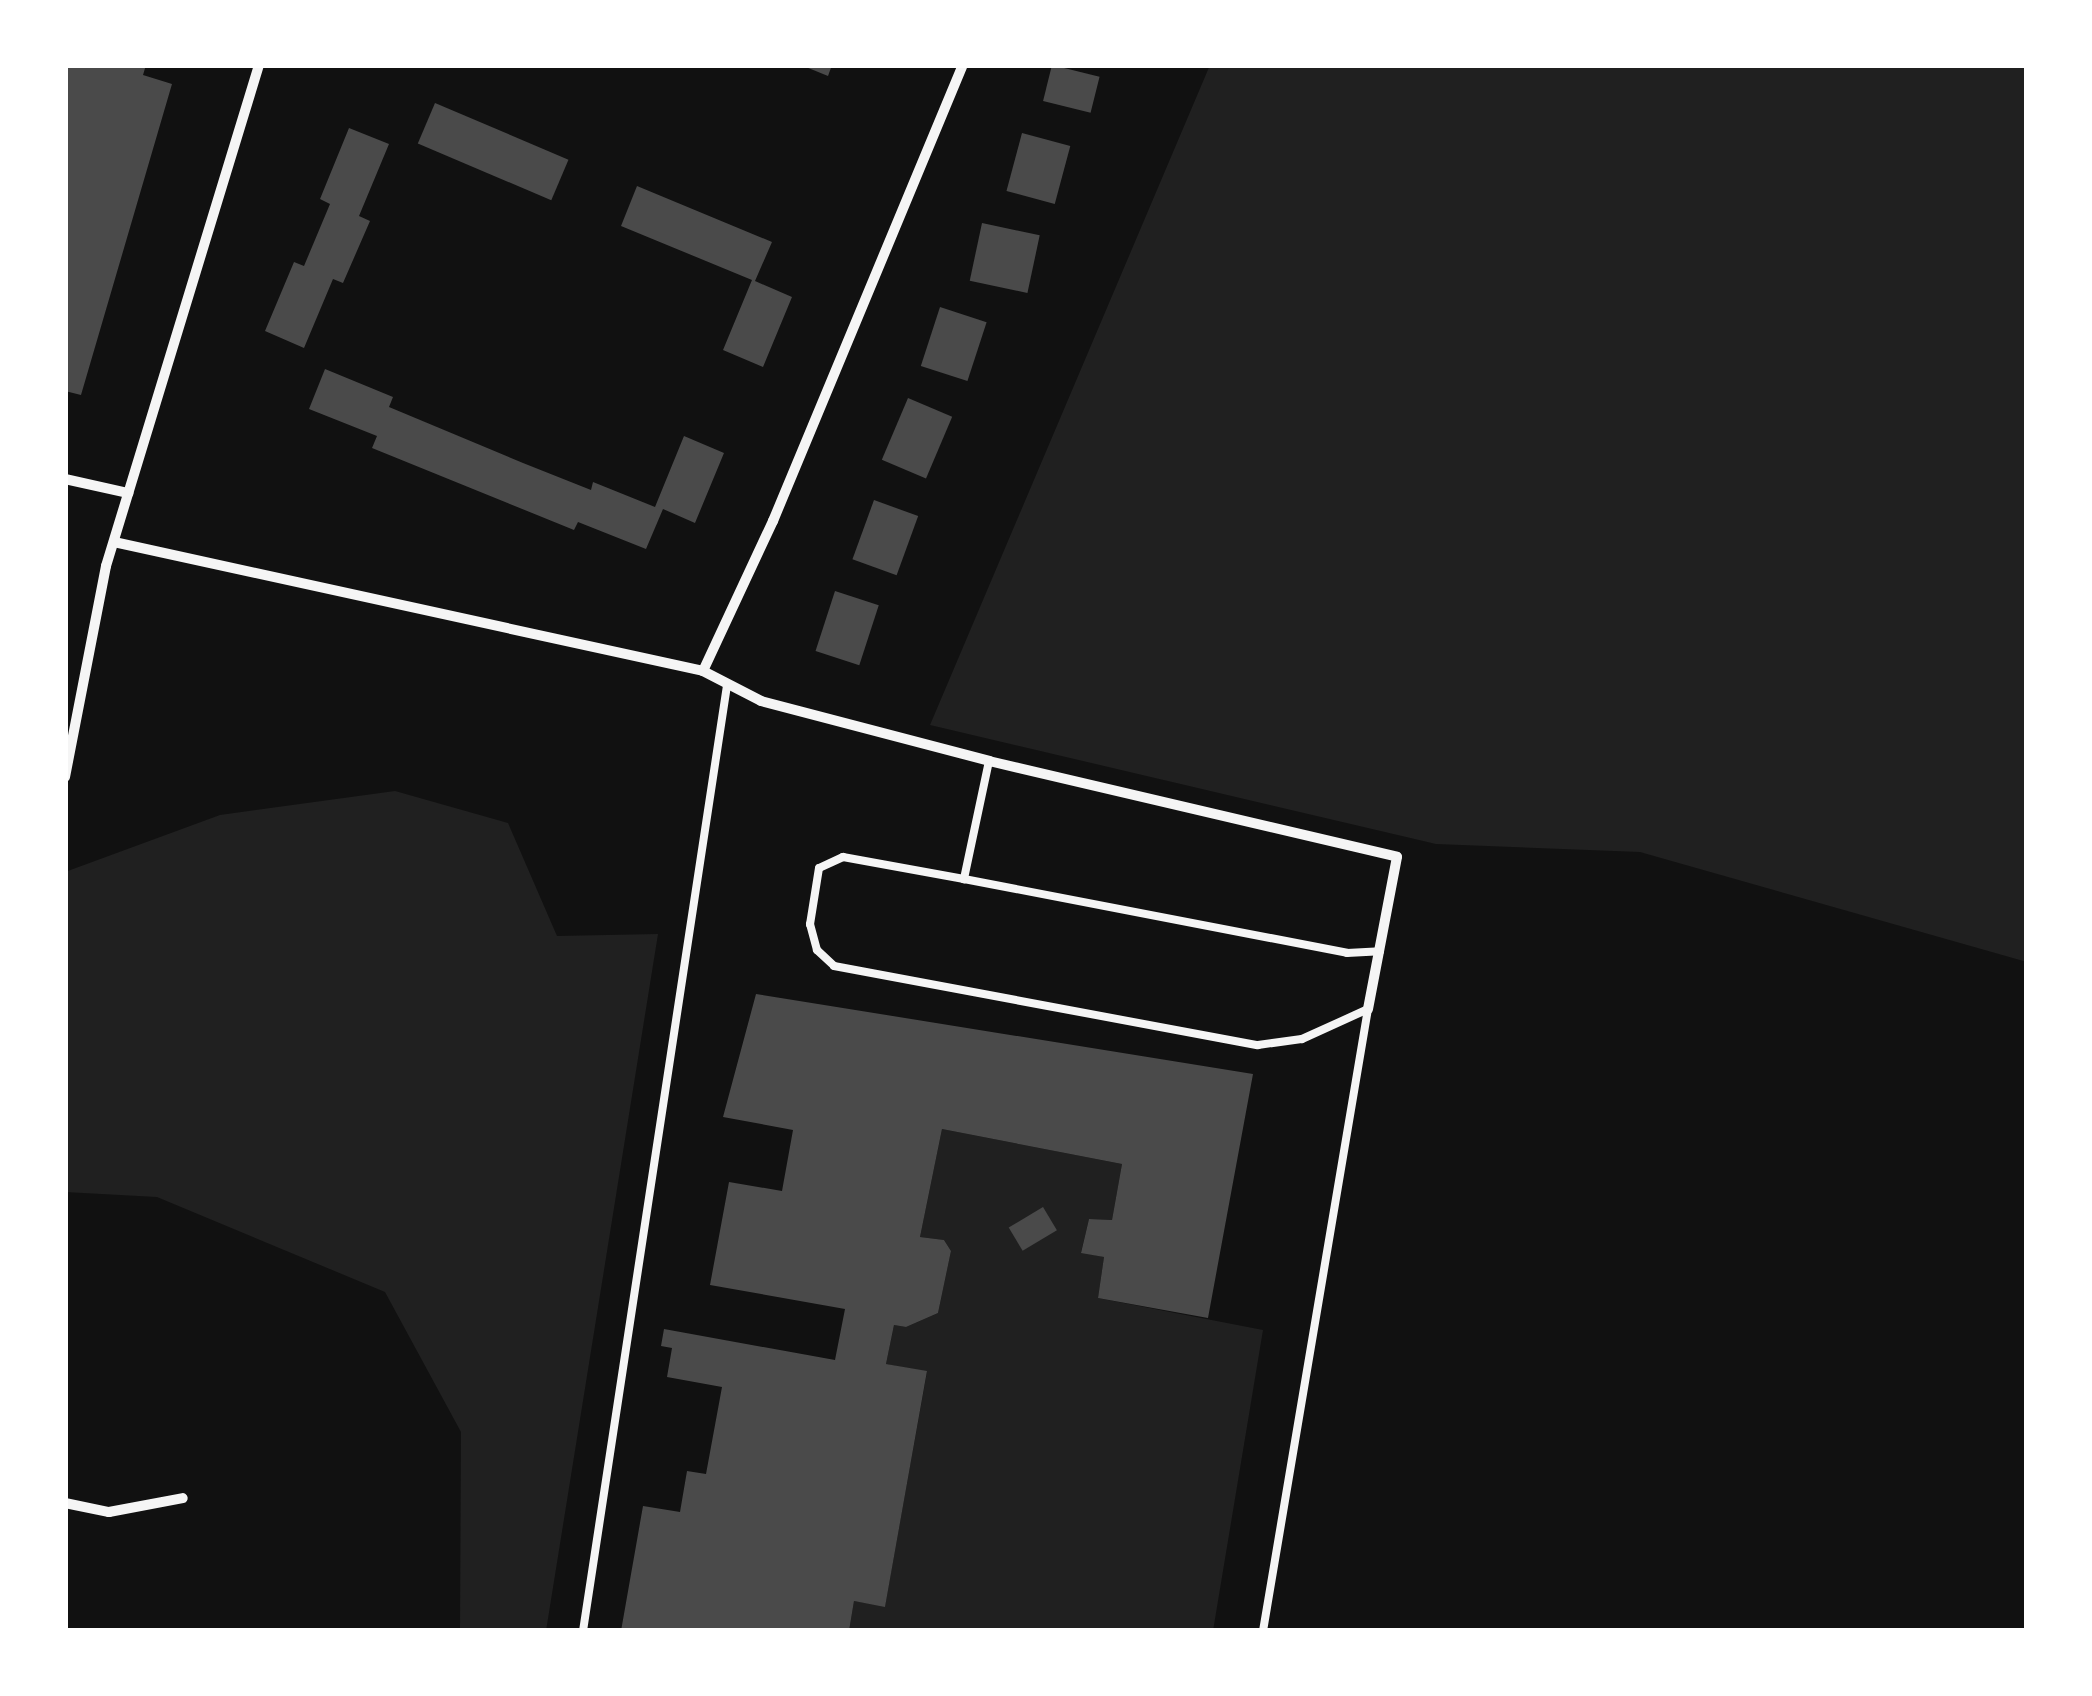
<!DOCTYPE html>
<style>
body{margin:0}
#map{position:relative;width:2092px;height:1696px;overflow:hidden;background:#111;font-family:Lato,sans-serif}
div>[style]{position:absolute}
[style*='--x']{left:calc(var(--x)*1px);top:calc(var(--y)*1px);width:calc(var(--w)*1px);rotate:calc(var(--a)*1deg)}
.green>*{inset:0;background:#202020}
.building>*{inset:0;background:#4a4a4a;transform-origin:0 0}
.service>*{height:8px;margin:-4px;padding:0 4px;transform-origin:4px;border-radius:4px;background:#f5f5f5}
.minor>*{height:10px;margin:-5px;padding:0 5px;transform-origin:5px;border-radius:5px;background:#f5f5f5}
span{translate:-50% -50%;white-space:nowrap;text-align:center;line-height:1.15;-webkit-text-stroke:9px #fff;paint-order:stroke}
.frame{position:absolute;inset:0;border:68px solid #fff;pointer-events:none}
</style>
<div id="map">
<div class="green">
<i style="clip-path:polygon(1210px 65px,2027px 65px,2027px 962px,1640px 852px,1436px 844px,930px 725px)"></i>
<i style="clip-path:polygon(395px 791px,508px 823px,557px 936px,658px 934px,546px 1631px,460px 1631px,461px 1432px,385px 1292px,157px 1197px,65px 1192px,65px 872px,220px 815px)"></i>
<i style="clip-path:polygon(942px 1129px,1122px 1164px,1112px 1220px,1089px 1219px,1081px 1252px,1104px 1257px,1098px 1298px,1263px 1330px,1213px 1631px,849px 1631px,854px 1601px,885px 1606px,927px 1372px,886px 1364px,894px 1325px,906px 1327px,938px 1313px,951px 1251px,944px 1240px,920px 1237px)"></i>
</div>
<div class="building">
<i style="clip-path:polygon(68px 65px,146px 65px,143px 75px,172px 84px,81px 395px,65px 391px)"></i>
<i style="clip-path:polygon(801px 65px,832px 65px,828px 76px)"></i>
<i style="left:1052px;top:65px;width:49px;height:37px;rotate:14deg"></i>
<i style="left:435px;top:103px;width:145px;height:44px;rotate:23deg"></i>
<i style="clip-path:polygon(349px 128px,389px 144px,359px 216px,370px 221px,343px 283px,333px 279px,304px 348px,265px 331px,294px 262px,304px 266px,330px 204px,320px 199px)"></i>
<i style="left:1022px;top:133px;width:50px;height:60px;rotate:15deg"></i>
<i style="clip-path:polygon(637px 186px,772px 242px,755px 281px,792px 297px,763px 367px,723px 350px,752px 280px,621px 226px)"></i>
<i style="left:982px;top:223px;width:59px;height:59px;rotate:12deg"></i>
<i style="left:940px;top:307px;width:49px;height:62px;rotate:18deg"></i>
<i style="clip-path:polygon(325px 369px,393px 397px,389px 407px,523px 463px,591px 490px,593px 482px,655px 507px,684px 436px,724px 453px,695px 523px,663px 509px,646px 549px,578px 522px,574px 530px,372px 448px,377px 436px,309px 409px)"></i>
<i style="left:908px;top:398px;width:48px;height:67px;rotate:23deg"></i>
<i style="left:874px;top:500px;width:47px;height:63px;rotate:20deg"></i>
<i style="left:835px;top:591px;width:46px;height:63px;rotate:18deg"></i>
<i style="clip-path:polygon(756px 994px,1253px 1074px,1208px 1318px,1098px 1298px,1104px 1257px,1081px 1253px,1089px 1219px,1112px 1220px,1122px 1164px,942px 1129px,920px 1237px,944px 1240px,951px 1251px,938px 1313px,906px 1327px,894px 1325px,886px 1364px,927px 1371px,885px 1607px,854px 1601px,849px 1631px,621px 1631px,643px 1506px,680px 1512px,687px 1471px,706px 1474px,722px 1387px,667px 1377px,672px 1348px,661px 1346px,664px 1329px,835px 1360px,845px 1309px,710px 1285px,729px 1182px,782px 1191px,793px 1130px,723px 1117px)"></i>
<i style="left:1043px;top:1207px;width:27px;height:40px;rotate:59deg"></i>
</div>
<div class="service">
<i style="--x:989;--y:761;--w:121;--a:102"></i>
<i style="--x:964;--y:879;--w:123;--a:-169.7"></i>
<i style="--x:843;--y:857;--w:26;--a:155"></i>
<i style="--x:819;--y:868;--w:57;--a:99.1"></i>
<i style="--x:810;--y:924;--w:27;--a:75"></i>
<i style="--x:817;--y:950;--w:23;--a:43"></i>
<i style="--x:834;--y:966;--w:431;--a:10.6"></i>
<i style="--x:1258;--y:1045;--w:44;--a:-7.8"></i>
<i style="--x:1302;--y:1039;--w:72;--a:-24.4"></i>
<i style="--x:964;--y:879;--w:390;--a:10.9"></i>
<i style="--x:1347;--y:953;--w:33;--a:-3"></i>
<i style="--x:583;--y:1631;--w:956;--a:-81.34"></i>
<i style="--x:1263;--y:1631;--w:631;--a:-80.42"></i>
</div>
<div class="minor">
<i style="--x:65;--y:479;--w:65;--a:12.5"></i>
<i style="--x:114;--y:542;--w:603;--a:12.35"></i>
<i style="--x:703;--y:671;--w:65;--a:27.3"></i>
<i style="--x:761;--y:701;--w:236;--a:14.7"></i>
<i style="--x:989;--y:761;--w:419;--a:13.2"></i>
<i style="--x:1397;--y:857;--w:155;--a:100.8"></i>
<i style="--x:703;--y:671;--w:166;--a:-65"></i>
<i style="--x:773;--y:521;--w:494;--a:-67.4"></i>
<i style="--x:65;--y:777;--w:215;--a:-79"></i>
<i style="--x:106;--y:566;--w:524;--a:-73.02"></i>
<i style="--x:65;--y:1503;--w:45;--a:11.6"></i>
<i style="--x:109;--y:1512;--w:75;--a:-10.7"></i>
</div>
<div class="frame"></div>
</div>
